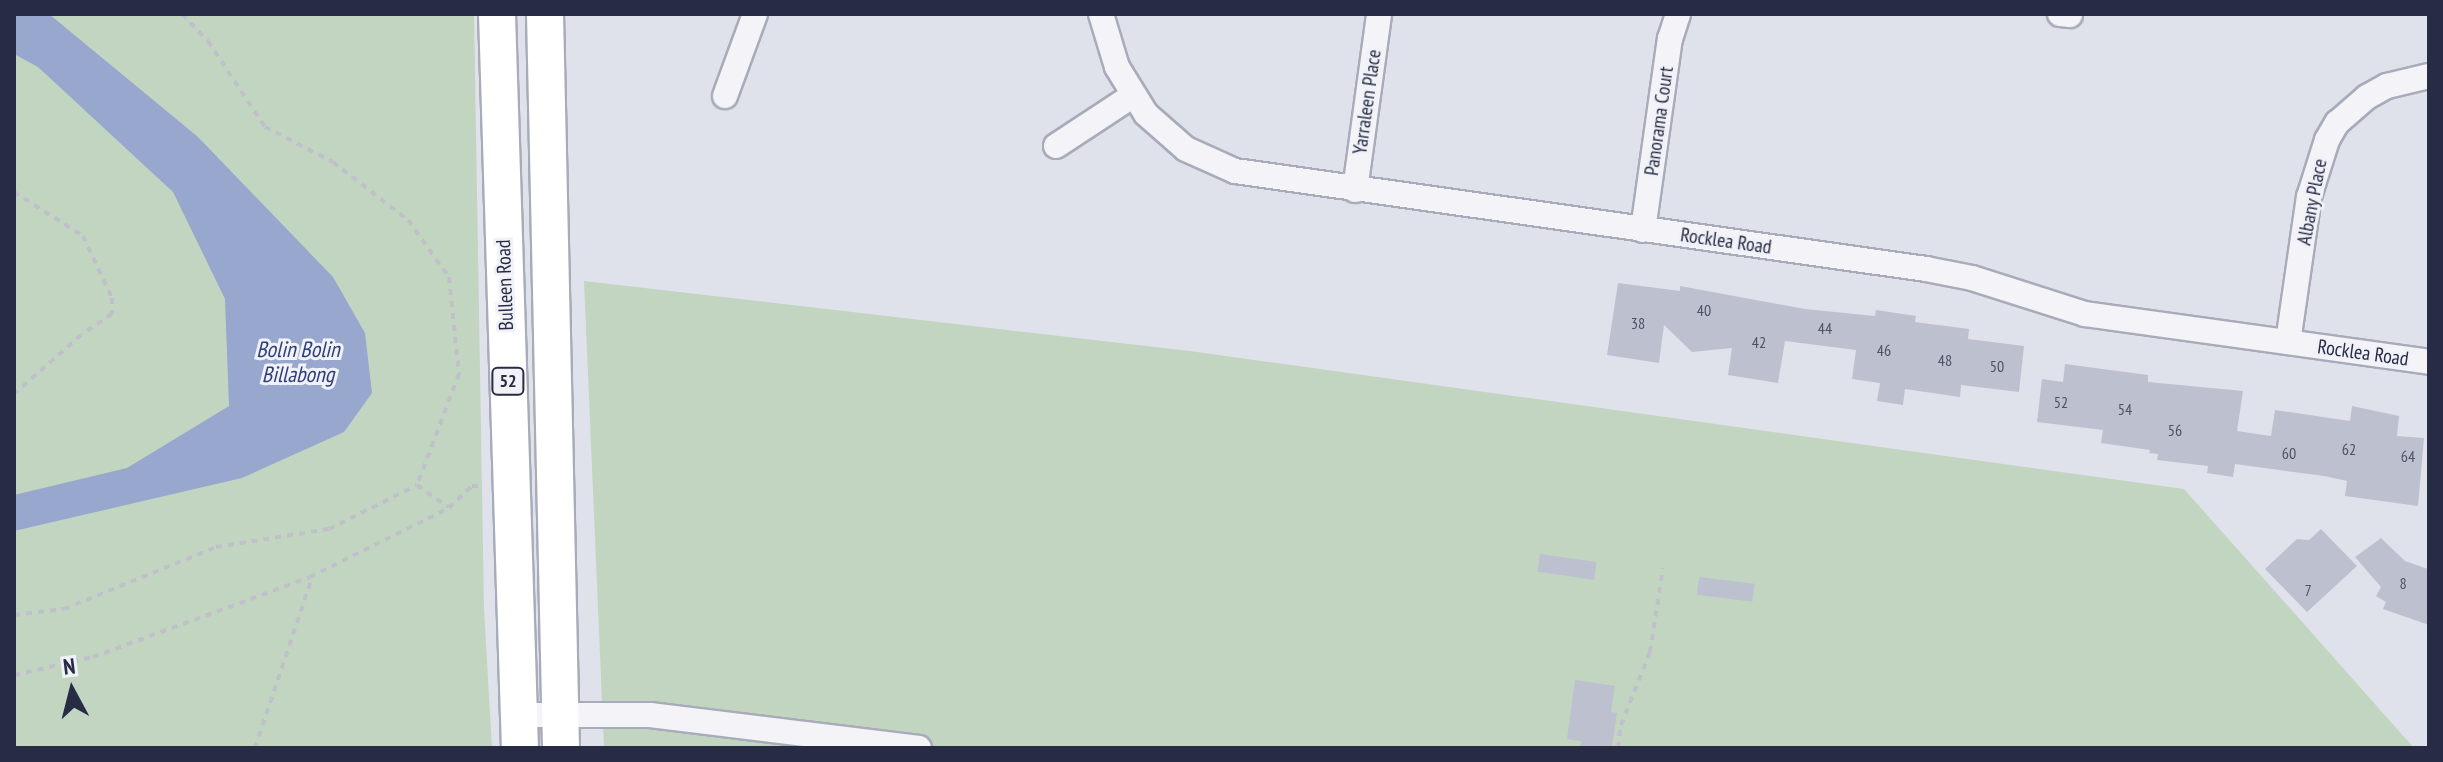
<!DOCTYPE html>
<style>
body{margin:0}
#map{position:relative;width:2443px;height:762px;overflow:hidden;background:#e0e2eb;font-family:"PT Sans Narrow",sans-serif}
div>[style]{position:absolute}
[style*='--x']{left:calc(var(--x)*1px);top:calc(var(--y)*1px);width:calc(var(--w)*1px);rotate:calc(var(--a)*1deg)}
.green>*{inset:0;background:#c2d5c1}
.water>*{inset:0;background:#98a7cd}
.building>*{inset:0;background:#bdc0ce;transform-origin:0 0}
.path>*{height:4px;margin-top:-2px;transform-origin:0;background:repeating-linear-gradient(90deg,#bfc0c9 0 6px,transparent 0 12px)}
.roads{filter:drop-shadow(2px 0 #a8abb9) drop-shadow(-2px 0 #a8abb9) drop-shadow(0 2px #a8abb9) drop-shadow(0 -2px #a8abb9)}
.minor>*{height:24px;margin:-12px;padding:0 12px;transform-origin:12px;border-radius:12px;background:#f4f4f8}
.highway>*{height:36px;margin:-18px;padding:0 18px;transform-origin:18px;border-radius:18px;background:#fff}
span{translate:-50% -50%;white-space:nowrap;text-align:center;line-height:1.15;-webkit-text-stroke:6px #f0f2f8;paint-order:stroke}
.number-label{font-size:16px;color:#4c5166}
.number-label span{-webkit-text-stroke-width:0}
.shield-label span{padding:2px 6px;background:#f0f2f8;border:2px solid;border-radius:6px;-webkit-text-stroke-width:0}
.shield-label{font-size:18px;color:#272c44;font-weight:700}
.street-label{font-size:20px;color:#272c44}
.water-label{font-size:22px;color:#2e407b;font-style:italic}
.frame{position:absolute;inset:0;border:16px solid #272c44;pointer-events:none}
.north{position:absolute;left:32px;top:650px;width:80px;height:80px;-webkit-text-stroke:6px #f0f2f8;paint-order:stroke;rotate:353deg;font-size:22px;font-weight:700;line-height:32px;text-align:center;color:#272c44}
.north::after{content:'';display:block;margin:auto;width:28px;height:36px;background:#272c44;clip-path:polygon(50% 0,100% 100%,50% 72%,0 100%)}
</style>
<div id="map">
<div class="green">
<i style="clip-path:polygon(14px 14px,474px 14px,484px 608px,492px 748px,14px 748px)"></i>
<i style="clip-path:polygon(584px 281px,1190px 351px,2184px 489px,2414px 748px,604px 748px)"></i>
</div>
<div class="water">
<i style="clip-path:polygon(14px 14px,49px 14px,198px 137px,333px 277px,365px 333px,372px 393px,344px 432px,242px 478px,14px 531px,14px 495px,127px 468px,229px 406px,225px 299px,173px 192px,38px 67px,14px 54px)"></i>
</div>
<div class="building">
<i style="clip-path:polygon(1618px 283px,1680px 291px,1680px 286px,1805px 309px,1875px 316px,1876px 310px,1916px 316px,1915px 322px,1969px 329px,1968px 339px,2024px 346px,2019px 392px,1961px 385px,1960px 397px,1905px 389px,1903px 405px,1877px 401px,1880px 383px,1852px 379px,1856px 350px,1785px 341px,1778px 383px,1728px 375px,1732px 348px,1692px 352px,1664px 325px,1659px 363px,1607px 355px)"></i>
<i style="clip-path:polygon(2065px 364px,2148px 375px,2148px 382px,2243px 391px,2237px 431px,2271px 436px,2275px 410px,2350px 421px,2352px 406px,2399px 416px,2397px 436px,2424px 438px,2418px 506px,2345px 496px,2347px 481px,2324px 476px,2235px 464px,2233px 477px,2207px 473px,2208px 466px,2157px 460px,2158px 454px,2149px 453px,2150px 450px,2101px 443px,2103px 430px,2037px 422px,2042px 379px,2063px 382px)"></i>
<i style="clip-path:polygon(2321px 529px,2357px 566px,2307px 612px,2265px 569px,2297px 539px,2309px 540px)"></i>
<i style="clip-path:polygon(2381px 538px,2405px 561px,2428px 569px,2429px 625px,2383px 609px,2386px 602px,2376px 596px,2381px 587px,2355px 557px)"></i>
<i style="left:1540px;top:554px;width:57px;height:18px;rotate:8deg"></i>
<i style="left:1699px;top:577px;width:56px;height:18px;rotate:7deg"></i>
<i style="clip-path:polygon(1575px 680px,1615px 686px,1611px 712px,1617px 713px,1612px 747px,1580px 748px,1581px 741px,1567px 739px)"></i>
</div>
<div class="path">
<i style="--x:182;--y:14;--w:37;--a:46"></i>
<i style="--x:208;--y:41;--w:103;--a:56.5"></i>
<i style="--x:265;--y:127;--w:76;--a:27.2"></i>
<i style="--x:333;--y:162;--w:95;--a:37.7"></i>
<i style="--x:408;--y:220;--w:70;--a:54.3"></i>
<i style="--x:449;--y:277;--w:98;--a:84.1"></i>
<i style="--x:459;--y:374;--w:119;--a:110.7"></i>
<i style="--x:14;--y:192;--w:82;--a:32.5"></i>
<i style="--x:83;--y:236;--w:68;--a:64.9"></i>
<i style="--x:112;--y:298;--w:16;--a:90"></i>
<i style="--x:112;--y:314;--w:37;--a:146"></i>
<i style="--x:81;--y:335;--w:89;--a:138.6"></i>
<i style="--x:14;--y:615;--w:50;--a:-6.8"></i>
<i style="--x:64;--y:609;--w:164;--a:-22.2"></i>
<i style="--x:216;--y:547;--w:114;--a:-9.1"></i>
<i style="--x:329;--y:529;--w:98;--a:-26.6"></i>
<i style="--x:417;--y:485;--w:38;--a:35"></i>
<i style="--x:14;--y:675;--w:81;--a:-12.8"></i>
<i style="--x:93;--y:657;--w:231;--a:-20.2"></i>
<i style="--x:310;--y:577;--w:155;--a:-26.4"></i>
<i style="--x:449;--y:508;--w:32;--a:-44"></i>
<i style="--x:472;--y:486;--w:10;--a:0"></i>
<i style="--x:255;--y:748;--w:182;--a:-71.5"></i>
<i style="--x:1618;--y:748;--w:23;--a:-83"></i>
<i style="--x:1621;--y:725;--w:79;--a:-68.3"></i>
<i style="--x:1650;--y:652;--w:85;--a:-81.2"></i>
</div>
<div class="roads">
<div class="minor">
<i style="--x:1101;--y:14;--w:55;--a:73.2"></i>
<i style="--x:1117;--y:67;--w:55;--a:58.3"></i>
<i style="--x:1146;--y:114;--w:53;--a:41.2"></i>
<i style="--x:1186;--y:149;--w:54;--a:24.2"></i>
<i style="--x:1235;--y:171;--w:698;--a:8.07"></i>
<i style="--x:1926;--y:269;--w:47;--a:11.1"></i>
<i style="--x:1972;--y:278;--w:119;--a:17.7"></i>
<i style="--x:2085;--y:314;--w:347;--a:7.9"></i>
<i style="--x:2060;--y:14;--w:10;--a:6"></i>
<i style="--x:725;--y:96;--w:87;--a:-69.9"></i>
<i style="--x:1056;--y:146;--w:91;--a:-33.3"></i>
<i style="--x:1355;--y:190;--w:178;--a:-82.2"></i>
<i style="--x:1643;--y:230;--w:193;--a:-82"></i>
<i style="--x:1670;--y:39;--w:26;--a:-72"></i>
<i style="--x:2288;--y:342;--w:147;--a:-81.8"></i>
<i style="--x:2309;--y:197;--w:60;--a:-72.5"></i>
<i style="--x:2327;--y:140;--w:20;--a:-60"></i>
<i style="--x:2337;--y:123;--w:40;--a:-41"></i>
<i style="--x:2367;--y:97;--w:23;--a:-29"></i>
<i style="--x:2387;--y:86;--w:43;--a:-13.4"></i>
<i style="--x:519;--y:715;--w:131;--a:0"></i>
<i style="--x:650;--y:715;--w:271;--a:7"></i>
</div>
<div class="highway">
<i style="--x:497;--y:14;--w:734;--a:88.21"></i>
<i style="--x:545;--y:14;--w:734;--a:88.75"></i>
</div>
</div>
<div class="number-label">
<span style="left:1704px;top:310px">40</span>
<span style="left:1638px;top:323px">38</span>
<span style="left:1825px;top:328px">44</span>
<span style="left:1759px;top:342px">42</span>
<span style="left:1884px;top:350px">46</span>
<span style="left:1945px;top:360px">48</span>
<span style="left:1997px;top:366px">50</span>
<span style="left:2061px;top:402px">52</span>
<span style="left:2125px;top:409px">54</span>
<span style="left:2175px;top:430px">56</span>
<span style="left:2349px;top:449px">62</span>
<span style="left:2289px;top:453px">60</span>
<span style="left:2408px;top:456px">64</span>
<span style="left:2403px;top:583px">8</span>
<span style="left:2308px;top:590px">7</span>
</div>
<div class="shield-label">
<span style="left:508px;top:381px">52</span>
</div>
<div class="street-label">
<span style="left:1367px;top:102px;rotate:-82deg">Yarraleen Place</span>
<span style="left:1659px;top:121px;rotate:-82deg">Panorama Court</span>
<span style="left:2312px;top:202px;rotate:-79deg">Albany Place</span>
<span style="left:1726px;top:241px;rotate:8deg">Rocklea Road</span>
<span style="left:505px;top:285px;rotate:-92deg">Bulleen Road</span>
<span style="left:2363px;top:353px;rotate:8deg">Rocklea Road</span>
</div>
<div class="water-label">
<span style="left:298px;top:362px">Bolin Bolin<br>Billabong</span>
</div>
<div class="frame"></div>
<div class="north">N</div>
</div>
